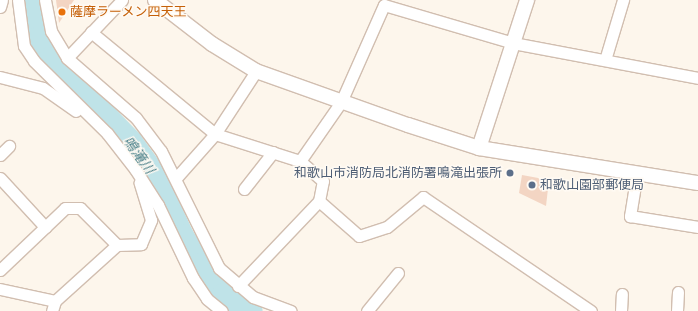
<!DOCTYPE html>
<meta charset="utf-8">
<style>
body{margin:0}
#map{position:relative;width:698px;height:311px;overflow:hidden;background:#fdf6ec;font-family:"Roboto Condensed","Noto Sans JP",sans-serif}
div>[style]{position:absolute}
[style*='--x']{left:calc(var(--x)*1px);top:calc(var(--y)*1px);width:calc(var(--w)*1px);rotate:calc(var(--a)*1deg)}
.river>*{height:24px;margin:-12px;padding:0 12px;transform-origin:12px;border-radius:12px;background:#bfe3e8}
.building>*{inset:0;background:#f3d5c3}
.roads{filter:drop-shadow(1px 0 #d1beb0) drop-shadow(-1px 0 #d1beb0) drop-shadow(0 1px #d1beb0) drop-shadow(0 -1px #d1beb0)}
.minor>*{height:11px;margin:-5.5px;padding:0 5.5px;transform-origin:5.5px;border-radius:5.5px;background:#fff}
.tertiary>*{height:14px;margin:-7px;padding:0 7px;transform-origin:7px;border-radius:7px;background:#fff}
.dots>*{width:11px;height:11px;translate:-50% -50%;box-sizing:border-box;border:2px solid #fffaf3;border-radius:50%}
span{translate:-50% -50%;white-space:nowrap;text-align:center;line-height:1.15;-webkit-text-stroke:3px #fffaf3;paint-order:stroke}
.food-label{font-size:13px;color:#c56008}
.left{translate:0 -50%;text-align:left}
.service-label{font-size:13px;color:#4e5e75}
.right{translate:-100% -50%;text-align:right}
.water-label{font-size:14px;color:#437c86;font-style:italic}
</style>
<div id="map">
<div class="river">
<i style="--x:28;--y:0;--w:40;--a:75.6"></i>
<i style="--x:38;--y:39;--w:23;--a:59"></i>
<i style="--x:50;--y:59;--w:115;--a:45.7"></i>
<i style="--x:130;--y:141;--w:39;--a:54"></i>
<i style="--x:153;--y:173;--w:69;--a:65.3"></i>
<i style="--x:182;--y:236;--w:34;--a:58"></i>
<i style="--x:200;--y:265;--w:38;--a:51"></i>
<i style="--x:224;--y:295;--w:31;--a:31"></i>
</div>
<div class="building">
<i style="clip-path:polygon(56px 0,74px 0,59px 23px)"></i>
<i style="clip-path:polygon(522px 175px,549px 180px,546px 206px,519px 193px)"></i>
</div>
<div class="roads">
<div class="minor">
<i style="--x:18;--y:0;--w:46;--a:82.6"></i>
<i style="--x:24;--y:46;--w:18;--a:56"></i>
<i style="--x:34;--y:61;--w:103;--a:44.6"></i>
<i style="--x:107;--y:133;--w:46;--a:52.1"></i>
<i style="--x:135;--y:169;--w:43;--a:57.4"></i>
<i style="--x:158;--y:205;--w:81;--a:64.4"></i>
<i style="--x:193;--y:278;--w:25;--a:56"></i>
<i style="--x:207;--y:299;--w:19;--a:39"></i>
<i style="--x:45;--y:0;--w:32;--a:79"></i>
<i style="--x:51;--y:31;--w:31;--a:59"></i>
<i style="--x:67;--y:58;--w:91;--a:41"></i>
<i style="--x:136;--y:118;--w:41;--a:52.9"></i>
<i style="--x:161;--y:151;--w:131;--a:63.6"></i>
<i style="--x:219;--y:268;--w:45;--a:40.5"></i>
<i style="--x:253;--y:297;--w:40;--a:20.2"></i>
<i style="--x:0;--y:7;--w:7;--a:-74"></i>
<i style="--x:91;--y:32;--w:161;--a:39.4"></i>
<i style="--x:215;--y:134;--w:89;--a:17.6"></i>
<i style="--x:300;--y:161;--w:72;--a:-55.2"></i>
<i style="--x:341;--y:102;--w:106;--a:-66.1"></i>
<i style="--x:384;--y:5;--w:134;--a:16.4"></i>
<i style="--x:513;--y:43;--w:188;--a:10.7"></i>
<i style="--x:67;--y:58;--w:80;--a:-46.5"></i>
<i style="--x:605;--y:60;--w:63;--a:-73.3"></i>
<i style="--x:0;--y:77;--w:44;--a:14.3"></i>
<i style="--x:43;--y:88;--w:40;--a:34.9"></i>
<i style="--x:0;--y:155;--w:13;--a:-45"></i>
<i style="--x:637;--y:173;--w:44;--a:99.2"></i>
<i style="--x:630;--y:216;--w:69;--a:9.2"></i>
<i style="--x:0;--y:178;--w:67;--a:47.4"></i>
<i style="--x:176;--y:178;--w:59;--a:-48.4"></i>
<i style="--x:215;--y:134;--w:75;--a:-56.9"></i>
<i style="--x:244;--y:189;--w:47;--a:-51.9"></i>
<i style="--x:319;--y:201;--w:53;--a:41.2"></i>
<i style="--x:359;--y:236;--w:29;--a:-18"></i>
<i style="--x:387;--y:227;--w:47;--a:-39.8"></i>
<i style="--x:423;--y:197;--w:203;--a:34.2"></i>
<i style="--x:0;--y:270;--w:90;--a:-43.6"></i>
<i style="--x:65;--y:208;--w:15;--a:0"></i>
<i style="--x:80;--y:208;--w:52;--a:45"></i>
<i style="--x:117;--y:245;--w:24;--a:-2"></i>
<i style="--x:141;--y:244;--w:26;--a:-67"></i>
<i style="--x:151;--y:220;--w:39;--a:-107"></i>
<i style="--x:238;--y:286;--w:117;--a:-46.4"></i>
<i style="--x:319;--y:201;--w:20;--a:-79"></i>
<i style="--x:323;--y:181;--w:30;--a:-139"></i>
<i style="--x:0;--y:289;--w:56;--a:12.3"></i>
<i style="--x:55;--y:301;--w:84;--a:-42.1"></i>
<i style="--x:52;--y:311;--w:10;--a:-73"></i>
<i style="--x:367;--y:311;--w:49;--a:-50.8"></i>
<i style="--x:621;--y:311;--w:17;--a:-87"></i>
<i style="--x:677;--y:311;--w:19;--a:-87"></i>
</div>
<div class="tertiary">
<i style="--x:155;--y:0;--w:72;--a:37.7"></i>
<i style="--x:212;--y:44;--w:52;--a:31.5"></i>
<i style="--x:256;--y:71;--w:161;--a:19.6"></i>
<i style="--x:408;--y:125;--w:75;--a:17.9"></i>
<i style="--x:479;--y:148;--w:222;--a:9.1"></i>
<i style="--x:479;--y:148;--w:156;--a:-72"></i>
</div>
</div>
<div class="dots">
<i style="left:62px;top:12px;background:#e8710a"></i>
<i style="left:510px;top:173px;background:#5c6f8a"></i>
<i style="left:532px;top:185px;background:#5c6f8a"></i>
</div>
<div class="food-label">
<span class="left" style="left:70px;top:12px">薩摩ラーメン四天王</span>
</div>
<div class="service-label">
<span class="right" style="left:502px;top:173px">和歌山市消防局北消防署鳴滝出張所</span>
<span class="left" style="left:540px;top:185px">和歌山園部郵便局</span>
</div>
<div class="water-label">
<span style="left:139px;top:155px;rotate:54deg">鳴滝川</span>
</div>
</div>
